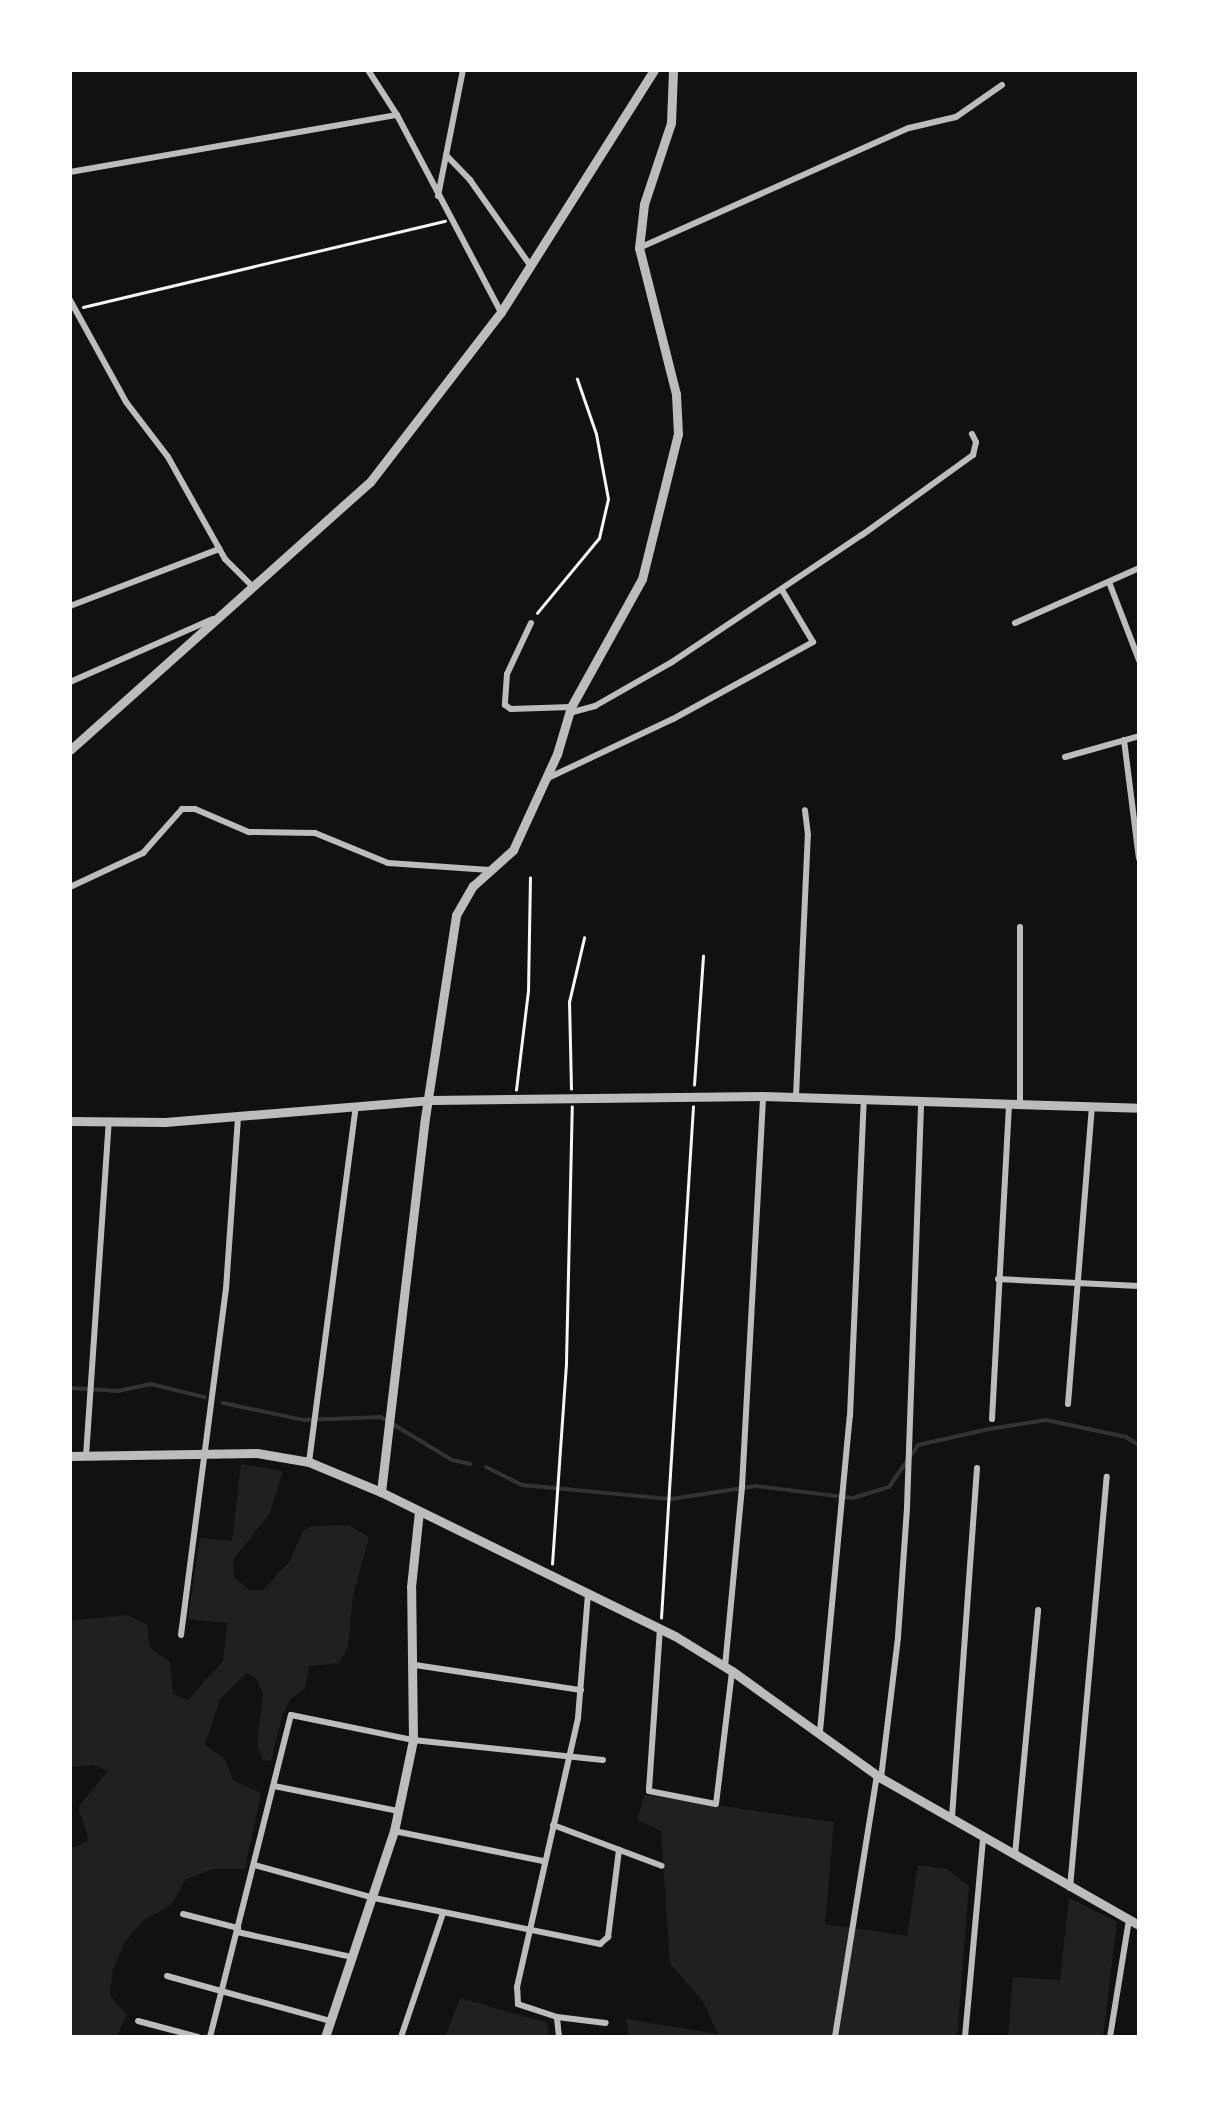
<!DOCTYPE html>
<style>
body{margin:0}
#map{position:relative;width:1209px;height:2107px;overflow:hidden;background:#111;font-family:Ubuntu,sans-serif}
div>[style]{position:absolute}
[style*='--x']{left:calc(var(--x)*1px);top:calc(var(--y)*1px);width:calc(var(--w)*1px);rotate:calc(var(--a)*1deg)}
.green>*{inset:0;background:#202020}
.stream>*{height:4px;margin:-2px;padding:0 2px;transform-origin:2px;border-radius:2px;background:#333}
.path>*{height:2.5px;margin:-1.25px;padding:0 1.25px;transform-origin:1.25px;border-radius:1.25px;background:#f5f5f5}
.minor>*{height:6px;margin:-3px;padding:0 3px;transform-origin:3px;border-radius:3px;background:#bcbcbc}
.tertiary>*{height:9px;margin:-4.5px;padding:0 4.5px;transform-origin:4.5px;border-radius:4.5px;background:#bcbcbc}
span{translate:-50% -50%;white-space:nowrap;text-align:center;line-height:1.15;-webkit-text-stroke:10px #fff;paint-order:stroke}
.frame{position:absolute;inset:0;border:72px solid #fff;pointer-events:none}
</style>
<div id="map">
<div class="green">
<i style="clip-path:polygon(241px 1464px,283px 1471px,270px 1513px,233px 1560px,234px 1577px,249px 1590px,263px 1590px,289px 1562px,303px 1531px,311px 1526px,349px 1525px,369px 1537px,353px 1595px,348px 1646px,339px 1663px,309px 1666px,305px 1689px,291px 1698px,282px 1716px,271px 1761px,263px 1760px,257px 1744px,263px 1695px,257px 1679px,246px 1673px,220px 1699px,205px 1745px,224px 1758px,234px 1781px,261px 1793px,245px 1869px,213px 1869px,186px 1879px,171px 1905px,144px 1920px,126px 1941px,113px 1969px,110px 1995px,127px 2015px,116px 2037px,70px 2037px,70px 1849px,89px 1840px,78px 1807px,108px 1771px,93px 1765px,70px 1767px,70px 1621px,127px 1615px,147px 1625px,150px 1648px,170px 1662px,173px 1694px,188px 1700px,223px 1661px,227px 1623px,188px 1619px,200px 1538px,232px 1541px)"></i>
<i style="clip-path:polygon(645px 1795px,834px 1822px,825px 1924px,907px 1936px,918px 1865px,947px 1869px,969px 1886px,957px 2037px,629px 2037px,626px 2019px,718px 2034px,703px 2002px,670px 1963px,661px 1831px,637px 1820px)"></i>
<i style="clip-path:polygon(1069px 1898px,1117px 1922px,1103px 2037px,1008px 2037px,1013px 1977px,1060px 1980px)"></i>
<i style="clip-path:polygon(460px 1998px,547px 2023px,549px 2037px,445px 2037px)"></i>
</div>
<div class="stream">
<i style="--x:70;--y:1388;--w:48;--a:3.6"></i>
<i style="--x:118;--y:1391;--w:34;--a:-12"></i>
<i style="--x:151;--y:1384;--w:55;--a:13.8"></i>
<i style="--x:223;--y:1403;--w:83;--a:11.9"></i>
<i style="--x:304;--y:1420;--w:77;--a:-2.2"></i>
<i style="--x:381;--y:1417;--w:83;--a:31.2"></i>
<i style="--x:452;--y:1460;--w:19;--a:12"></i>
<i style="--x:486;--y:1467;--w:40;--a:26.6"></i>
<i style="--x:522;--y:1485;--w:150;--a:5.4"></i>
<i style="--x:671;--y:1499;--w:86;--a:-8.7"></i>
<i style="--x:756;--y:1486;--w:98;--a:7.1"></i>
<i style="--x:853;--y:1498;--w:38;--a:-17"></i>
<i style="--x:889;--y:1487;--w:51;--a:-55.4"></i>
<i style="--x:918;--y:1445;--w:73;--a:-12.7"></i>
<i style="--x:989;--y:1429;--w:58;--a:-9"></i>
<i style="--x:1046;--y:1420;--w:82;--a:12"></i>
<i style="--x:1126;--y:1437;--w:15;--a:32"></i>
</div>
<div class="path">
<i style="--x:83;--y:307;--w:372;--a:-13.4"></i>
<i style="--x:537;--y:613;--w:97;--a:-50.4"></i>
<i style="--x:599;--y:538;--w:40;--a:-77"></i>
<i style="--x:608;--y:499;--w:66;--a:-100.5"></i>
<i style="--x:596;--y:434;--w:58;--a:-109.1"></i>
<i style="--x:694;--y:1085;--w:129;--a:-86"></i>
<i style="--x:571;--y:1089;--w:87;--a:-91.3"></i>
<i style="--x:569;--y:1002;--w:66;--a:-76.8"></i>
<i style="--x:516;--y:1090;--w:100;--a:-83.1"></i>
<i style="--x:528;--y:991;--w:113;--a:-89"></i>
<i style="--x:552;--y:1564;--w:202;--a:-86"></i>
<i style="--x:566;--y:1362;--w:255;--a:-88.7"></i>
<i style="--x:661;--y:1618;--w:512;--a:-86.42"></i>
</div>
<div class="minor">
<i style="--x:368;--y:70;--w:54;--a:57.2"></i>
<i style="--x:397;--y:115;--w:223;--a:62.2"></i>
<i style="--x:446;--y:155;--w:35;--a:46"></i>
<i style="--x:470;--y:180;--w:104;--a:54.8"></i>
<i style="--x:70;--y:172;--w:332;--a:-9.9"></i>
<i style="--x:438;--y:196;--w:128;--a:-78.8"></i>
<i style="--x:639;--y:248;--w:295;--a:-24"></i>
<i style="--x:909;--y:128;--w:48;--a:-13.2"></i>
<i style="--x:956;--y:117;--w:56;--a:-34.8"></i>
<i style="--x:70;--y:300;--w:116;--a:61.2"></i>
<i style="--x:126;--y:402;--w:69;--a:52.6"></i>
<i style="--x:168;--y:457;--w:117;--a:60.8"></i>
<i style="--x:225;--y:559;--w:41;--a:45"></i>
<i style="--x:1109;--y:582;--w:84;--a:69"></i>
<i style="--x:70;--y:606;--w:160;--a:-20.9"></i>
<i style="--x:531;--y:623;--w:56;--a:115.2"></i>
<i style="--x:507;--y:674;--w:31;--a:94"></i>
<i style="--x:505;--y:705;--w:7;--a:34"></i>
<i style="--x:511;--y:709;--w:60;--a:-1.9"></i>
<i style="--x:1015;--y:623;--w:136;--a:-23.9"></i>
<i style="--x:70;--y:682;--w:156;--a:-23.8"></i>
<i style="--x:569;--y:713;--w:27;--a:-15"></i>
<i style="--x:595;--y:706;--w:89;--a:-29.7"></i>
<i style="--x:672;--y:662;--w:229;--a:-33.8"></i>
<i style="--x:862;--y:535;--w:137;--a:-35.8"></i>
<i style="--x:973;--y:455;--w:13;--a:-77"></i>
<i style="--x:976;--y:442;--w:9;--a:-117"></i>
<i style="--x:1124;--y:740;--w:119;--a:82.8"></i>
<i style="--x:1065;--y:757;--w:77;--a:-15.8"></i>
<i style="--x:548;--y:778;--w:138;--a:-25.3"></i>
<i style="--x:673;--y:719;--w:160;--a:-28.8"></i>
<i style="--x:813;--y:642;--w:61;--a:-120.8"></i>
<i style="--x:70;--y:887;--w:81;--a:-25"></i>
<i style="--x:143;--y:853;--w:59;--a:-48.4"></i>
<i style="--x:182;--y:809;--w:13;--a:0"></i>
<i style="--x:195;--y:809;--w:59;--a:23.1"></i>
<i style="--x:249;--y:832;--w:66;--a:0.9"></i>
<i style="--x:315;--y:833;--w:79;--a:22.3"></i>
<i style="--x:388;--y:863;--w:102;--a:3.9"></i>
<i style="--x:1020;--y:927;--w:178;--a:90"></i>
<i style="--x:796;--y:1096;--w:261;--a:-87.4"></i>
<i style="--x:808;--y:835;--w:25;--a:-97"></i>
<i style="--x:998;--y:1279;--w:141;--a:2.8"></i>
<i style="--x:1068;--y:1404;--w:297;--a:-85.4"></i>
<i style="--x:992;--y:1419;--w:313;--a:-86.9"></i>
<i style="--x:86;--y:1456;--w:336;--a:-86.1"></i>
<i style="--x:309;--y:1462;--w:359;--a:-82.5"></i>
<i style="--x:660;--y:1628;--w:163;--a:93.9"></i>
<i style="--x:649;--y:1791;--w:68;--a:11"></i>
<i style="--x:716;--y:1804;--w:133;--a:-83.1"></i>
<i style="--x:181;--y:1635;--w:349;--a:-82.6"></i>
<i style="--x:226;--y:1289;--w:173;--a:-86"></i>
<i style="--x:415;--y:1665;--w:168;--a:8.6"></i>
<i style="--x:725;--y:1667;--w:181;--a:-84.6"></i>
<i style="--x:742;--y:1487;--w:392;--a:-86.9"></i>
<i style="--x:820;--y:1731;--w:316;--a:-84.6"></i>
<i style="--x:850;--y:1416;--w:317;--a:-87.5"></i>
<i style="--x:881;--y:1778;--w:142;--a:-83.1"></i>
<i style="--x:898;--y:1637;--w:130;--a:-86"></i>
<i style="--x:907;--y:1507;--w:405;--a:-88"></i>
<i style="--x:274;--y:1786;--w:126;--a:11.4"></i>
<i style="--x:952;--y:1817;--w:350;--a:-85.9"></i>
<i style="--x:553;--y:1825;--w:116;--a:20.6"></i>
<i style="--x:394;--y:1831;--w:152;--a:11.4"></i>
<i style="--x:1015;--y:1855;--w:246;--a:-84.6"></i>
<i style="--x:254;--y:1865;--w:124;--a:15.4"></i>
<i style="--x:374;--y:1898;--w:231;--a:11.5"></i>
<i style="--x:600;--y:1944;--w:11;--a:-41"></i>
<i style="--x:608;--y:1937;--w:88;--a:-82.8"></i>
<i style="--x:1070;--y:1888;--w:413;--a:-84.9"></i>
<i style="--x:183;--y:1914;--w:57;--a:14.3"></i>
<i style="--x:237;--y:1932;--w:118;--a:12.3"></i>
<i style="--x:167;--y:1976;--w:169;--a:15.4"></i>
<i style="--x:557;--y:2017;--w:49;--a:7"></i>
<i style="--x:138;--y:2021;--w:62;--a:14.9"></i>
<i style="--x:210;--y:2037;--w:332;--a:-75.9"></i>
<i style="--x:291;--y:1715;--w:125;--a:11.6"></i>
<i style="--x:413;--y:1740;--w:191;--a:6"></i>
<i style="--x:401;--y:2037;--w:131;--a:-71.3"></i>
<i style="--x:559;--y:2037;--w:20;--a:-96"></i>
<i style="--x:557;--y:2017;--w:41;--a:-161.6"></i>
<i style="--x:518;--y:2004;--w:17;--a:-93"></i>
<i style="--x:517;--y:1987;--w:276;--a:-77.2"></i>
<i style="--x:578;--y:1718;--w:125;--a:-85.4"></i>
<i style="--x:835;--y:2037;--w:265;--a:-80.9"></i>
<i style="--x:965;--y:2037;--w:199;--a:-84.8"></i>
<i style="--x:1110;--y:2037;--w:119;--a:-80.8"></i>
</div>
<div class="tertiary">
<i style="--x:70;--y:750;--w:402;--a:-41.8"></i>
<i style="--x:370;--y:482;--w:215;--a:-52.4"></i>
<i style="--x:501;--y:312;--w:286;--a:-57.7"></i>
<i style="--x:70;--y:1121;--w:95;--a:0.6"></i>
<i style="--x:165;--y:1122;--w:267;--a:-4.7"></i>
<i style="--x:431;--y:1100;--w:332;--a:-0.7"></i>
<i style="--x:763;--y:1096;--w:376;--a:1.8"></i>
<i style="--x:70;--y:1456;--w:187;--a:-0.9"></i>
<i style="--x:257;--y:1453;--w:53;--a:9.8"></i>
<i style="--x:309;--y:1462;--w:78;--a:22.6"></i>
<i style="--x:381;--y:1492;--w:327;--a:26.1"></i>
<i style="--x:675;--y:1636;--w:67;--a:31.6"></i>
<i style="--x:732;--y:1671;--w:183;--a:35.7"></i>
<i style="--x:881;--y:1778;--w:297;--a:29.7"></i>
<i style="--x:381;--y:1492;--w:377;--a:-83.3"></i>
<i style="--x:425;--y:1118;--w:205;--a:-81.3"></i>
<i style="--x:456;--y:915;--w:34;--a:-60"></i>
<i style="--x:473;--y:886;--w:54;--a:-42"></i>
<i style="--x:513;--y:850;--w:106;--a:-65.4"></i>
<i style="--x:557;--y:754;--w:49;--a:-73.4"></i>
<i style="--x:571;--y:707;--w:146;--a:-61"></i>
<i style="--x:642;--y:579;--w:149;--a:-76.1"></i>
<i style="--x:678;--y:434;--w:40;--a:-92.9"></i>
<i style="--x:676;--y:394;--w:151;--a:-104.2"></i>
<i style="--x:639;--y:248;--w:44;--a:-83.5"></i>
<i style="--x:644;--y:204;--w:85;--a:-71.6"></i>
<i style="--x:671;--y:123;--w:53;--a:-87.8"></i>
<i style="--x:325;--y:2037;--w:217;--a:-71.5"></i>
<i style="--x:394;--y:1831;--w:93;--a:-78.2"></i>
<i style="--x:413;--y:1740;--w:153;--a:-90.7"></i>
<i style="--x:411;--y:1587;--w:76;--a:-84"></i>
</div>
<div class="frame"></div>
</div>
